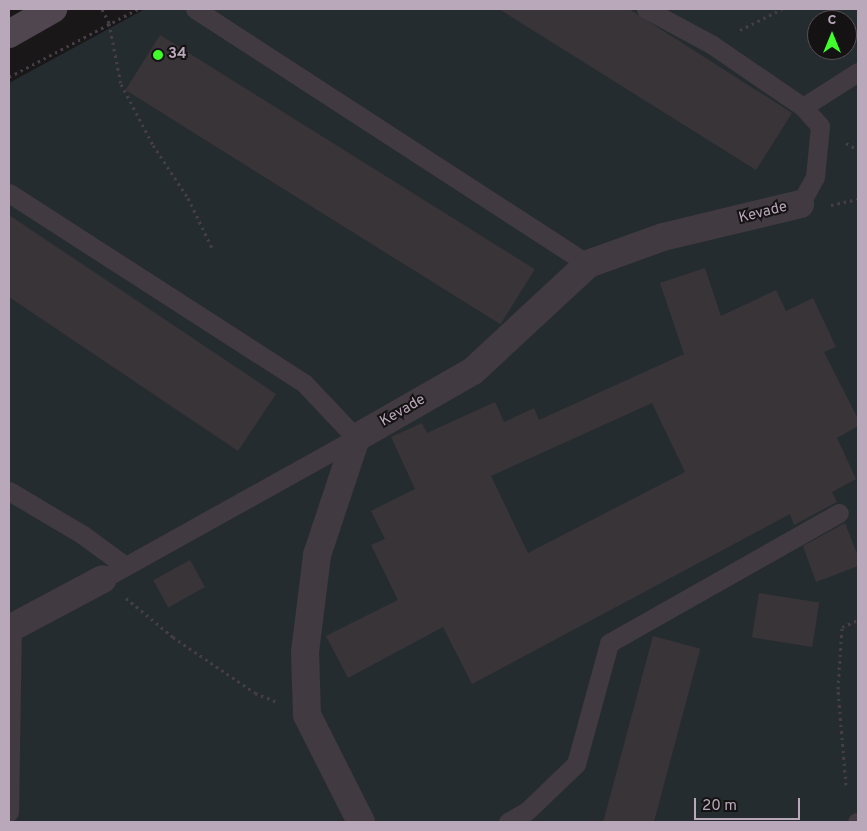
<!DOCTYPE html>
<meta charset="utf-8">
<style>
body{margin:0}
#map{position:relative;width:867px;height:831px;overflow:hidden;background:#1a1719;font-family:Overpass,sans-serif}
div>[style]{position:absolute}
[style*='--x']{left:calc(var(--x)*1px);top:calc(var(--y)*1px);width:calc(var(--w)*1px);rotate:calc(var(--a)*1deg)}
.green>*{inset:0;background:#252c2f}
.building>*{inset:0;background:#393438;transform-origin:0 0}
.path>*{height:3px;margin-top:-1.5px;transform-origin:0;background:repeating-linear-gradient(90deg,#463e46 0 2.5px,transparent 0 6.5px)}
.lane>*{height:19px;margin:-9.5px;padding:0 9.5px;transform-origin:9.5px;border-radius:9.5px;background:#413a40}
.street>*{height:28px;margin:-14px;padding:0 14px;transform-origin:14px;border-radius:14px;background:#413a40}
.secondary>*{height:28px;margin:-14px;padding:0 14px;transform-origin:14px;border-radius:14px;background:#4f464f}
.dots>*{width:14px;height:14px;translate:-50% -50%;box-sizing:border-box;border:2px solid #151214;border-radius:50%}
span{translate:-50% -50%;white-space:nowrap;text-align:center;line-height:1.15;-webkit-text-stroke:4px #151214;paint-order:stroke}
.poi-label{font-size:15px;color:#b9a8ba;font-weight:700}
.left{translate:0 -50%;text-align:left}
.street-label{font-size:15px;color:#b9a8ba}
.frame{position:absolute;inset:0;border:10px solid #b9a8ba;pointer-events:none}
.north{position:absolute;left:807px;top:10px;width:50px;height:50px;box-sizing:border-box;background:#151214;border:1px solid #574e56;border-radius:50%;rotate:0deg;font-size:14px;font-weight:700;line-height:20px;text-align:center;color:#b9a8ba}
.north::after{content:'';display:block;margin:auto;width:18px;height:22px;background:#3fff2a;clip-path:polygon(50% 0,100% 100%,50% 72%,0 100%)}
.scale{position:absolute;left:694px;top:798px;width:106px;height:22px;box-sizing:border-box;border:2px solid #b9a8ba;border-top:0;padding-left:6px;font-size:15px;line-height:18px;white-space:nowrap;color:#b9a8ba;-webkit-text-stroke:4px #151214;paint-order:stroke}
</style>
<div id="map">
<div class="green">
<i style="clip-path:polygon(evenodd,145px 9px,858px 9px,858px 822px,9px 822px,9px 83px,145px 9px,817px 20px,847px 20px,847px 50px,817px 50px,817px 20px)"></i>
</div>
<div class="building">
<i style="clip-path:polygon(499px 9px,629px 9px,792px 113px,756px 170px)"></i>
<i style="left:160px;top:35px;width:442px;height:65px;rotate:32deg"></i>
<i style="clip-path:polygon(9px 215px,276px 394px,238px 451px,9px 297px)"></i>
<i style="clip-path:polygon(evenodd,705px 268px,721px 316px,776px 290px,786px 311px,813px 298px,836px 347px,824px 352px,858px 419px,858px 426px,837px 438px,856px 479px,832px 492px,837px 502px,794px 525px,790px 514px,472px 684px,443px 627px,348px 678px,326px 636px,398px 600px,371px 545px,385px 539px,371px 511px,415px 489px,391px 437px,422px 423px,427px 433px,495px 402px,504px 422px,534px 408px,539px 420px,684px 354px,660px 283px,705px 268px,652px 403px,685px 472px,528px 553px,491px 476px,652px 403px)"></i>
<i style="clip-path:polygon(845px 523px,858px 556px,858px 566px,816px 582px,803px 546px)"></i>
<i style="left:190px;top:560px;width:31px;height:42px;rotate:61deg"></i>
<i style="left:759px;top:593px;width:61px;height:45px;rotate:9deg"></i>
<i style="left:653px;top:636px;width:49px;height:194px;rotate:15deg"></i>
</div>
<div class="path">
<i style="--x:102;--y:9;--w:16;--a:63"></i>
<i style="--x:109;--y:23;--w:62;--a:78.9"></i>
<i style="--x:121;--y:84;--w:69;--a:62.3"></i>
<i style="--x:153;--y:145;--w:64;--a:56.6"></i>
<i style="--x:188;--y:198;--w:58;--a:64.3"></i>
<i style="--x:740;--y:30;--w:47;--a:-26.6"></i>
<i style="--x:9;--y:77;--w:146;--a:-27.8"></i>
<i style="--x:846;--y:143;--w:14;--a:30"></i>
<i style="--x:831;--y:205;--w:28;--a:-13"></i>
<i style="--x:126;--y:598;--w:61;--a:39.7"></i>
<i style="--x:173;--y:637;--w:99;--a:34.3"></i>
<i style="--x:255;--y:693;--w:22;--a:22"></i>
<i style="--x:846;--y:785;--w:96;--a:-94.8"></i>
<i style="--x:838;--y:689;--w:62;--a:-86.3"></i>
<i style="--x:842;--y:627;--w:17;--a:-24"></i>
</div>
<div class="lane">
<i style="--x:195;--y:9;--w:468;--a:33"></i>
<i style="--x:646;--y:9;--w:74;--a:28.3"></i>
<i style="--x:711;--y:44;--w:112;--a:34.4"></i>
<i style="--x:803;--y:107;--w:25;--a:48"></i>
<i style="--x:820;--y:126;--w:51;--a:95.6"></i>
<i style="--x:815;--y:177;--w:31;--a:119"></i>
<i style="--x:803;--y:107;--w:65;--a:-32.5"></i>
<i style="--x:9;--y:193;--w:351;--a:32.8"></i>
<i style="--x:304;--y:383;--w:76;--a:46.6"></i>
<i style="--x:356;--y:438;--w:290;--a:150.9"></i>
<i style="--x:9;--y:491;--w:86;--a:30.7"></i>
<i style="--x:83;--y:535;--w:51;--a:36.2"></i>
<i style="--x:9;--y:812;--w:184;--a:-89.1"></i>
<i style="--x:508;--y:822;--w:22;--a:-30"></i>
<i style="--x:527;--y:811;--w:68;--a:-43.8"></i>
<i style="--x:576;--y:764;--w:125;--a:-74.7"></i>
<i style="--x:609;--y:643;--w:264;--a:-29.5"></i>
<i style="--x:857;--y:822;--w:1;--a:0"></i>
</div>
<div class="street">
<i style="--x:9;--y:629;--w:106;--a:-28"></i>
<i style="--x:361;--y:822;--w:120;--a:-116.8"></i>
<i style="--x:307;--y:715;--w:63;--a:-91.8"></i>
<i style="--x:305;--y:652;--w:98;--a:-82.9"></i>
<i style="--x:317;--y:555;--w:123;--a:-71.6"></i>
<i style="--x:356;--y:438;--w:135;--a:-29.8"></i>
<i style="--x:473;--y:371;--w:157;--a:-42.9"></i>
<i style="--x:588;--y:264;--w:80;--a:-19.8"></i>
<i style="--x:663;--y:237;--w:141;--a:-13.5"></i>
</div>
<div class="secondary">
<i style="--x:9;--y:34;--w:51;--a:-29.6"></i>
</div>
<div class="dots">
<i style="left:158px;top:55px;background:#3fff2a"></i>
</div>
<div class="poi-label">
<span class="left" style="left:168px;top:55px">34</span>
</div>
<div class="street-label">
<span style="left:763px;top:213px;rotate:-14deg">Kevade</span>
<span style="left:403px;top:411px;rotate:-30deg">Kevade</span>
</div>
<div class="frame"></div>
<div class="north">С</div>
<div class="scale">20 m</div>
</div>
